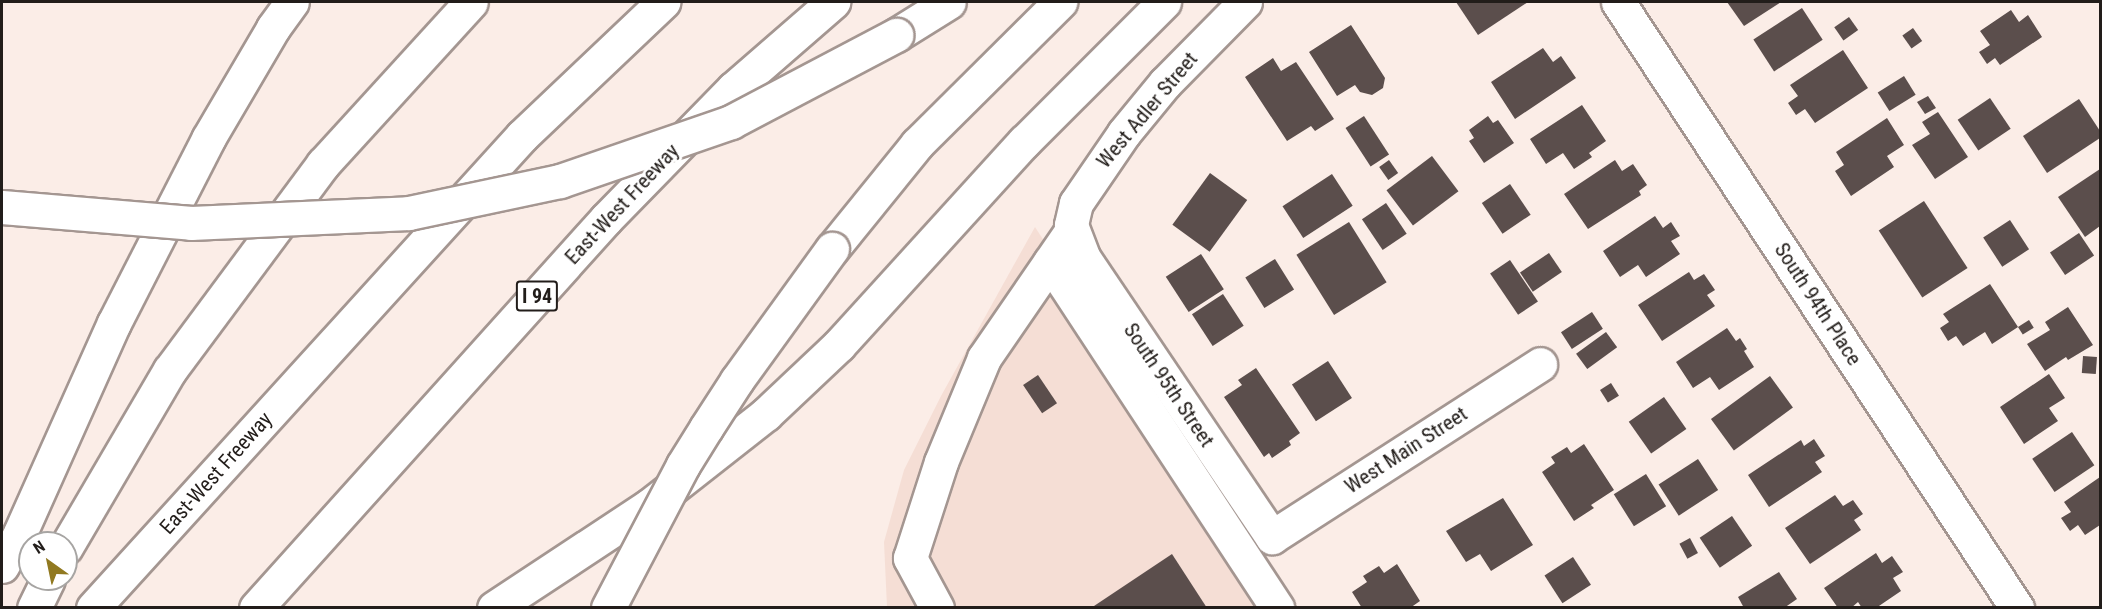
<!DOCTYPE html>
<style>
body{margin:0}
#map{position:relative;width:2102px;height:609px;overflow:hidden;background:#fbede7;font-family:"Roboto Condensed",sans-serif}
div>[style]{position:absolute}
[style*='--x']{left:calc(var(--x)*1px);top:calc(var(--y)*1px);width:calc(var(--w)*1px);rotate:calc(var(--a)*1deg)}
.built>*{inset:0;background:#f5ded5}
.building>*{inset:0;background:#5b4e4c;transform-origin:0 0}
.roads{filter:drop-shadow(2px 0 #a49691) drop-shadow(-2px 0 #a49691) drop-shadow(0 2px #a49691) drop-shadow(0 -2px #a49691)}
.minor>*{height:33px;margin:-16.5px;padding:0 16.5px;transform-origin:16.5px;border-radius:16.5px;background:#fff}
.highway>*{height:33px;margin:-16.5px;padding:0 16.5px;transform-origin:16.5px;border-radius:16.5px;background:#fff}
.bridges{filter:drop-shadow(2px 0 #a49691) drop-shadow(-2px 0 #a49691) drop-shadow(0 2px #a49691) drop-shadow(0 -2px #a49691)}
.highway-bridge>*{height:33px;margin:-16.5px;padding:0 16.5px;transform-origin:16.5px;border-radius:16.5px;background:#fff}
span{translate:-50% -50%;white-space:nowrap;text-align:center;line-height:1.15;-webkit-text-stroke:6px #fff;paint-order:stroke}
.shield-label span{padding:2px 4px;background:#fff;border:2px solid;border-radius:4px;-webkit-text-stroke-width:0}
.shield-label{font-size:20px;color:#221d1a;font-weight:700}
.street-label{font-size:21px;color:#221d1a}
.frame{position:absolute;inset:0;border:3px solid #221d1a;pointer-events:none}
.north{position:absolute;left:18px;top:531px;width:60px;height:60px;box-sizing:border-box;background:#fff;border:2px solid #a7a5a3;border-radius:50%;rotate:327deg;font-size:16px;font-weight:700;line-height:24px;text-align:center;color:#221d1a}
.north::after{content:'';display:block;margin:auto;width:21px;height:27px;background:#917920;clip-path:polygon(50% 0,100% 100%,50% 72%,0 100%)}
</style>
<div id="map">
<div class="built">
<i style="clip-path:polygon(1035px 227px,1281px 607px,887px 607px,884px 542px,904px 470px,941px 396px)"></i>
</div>
<div class="building">
<i style="clip-path:polygon(1456px 2px,1528px 2px,1478px 35px)"></i>
<i style="clip-path:polygon(1727px 2px,1781px 2px,1744px 26px)"></i>
<i style="left:1802px;top:8px;width:38px;height:58px;rotate:57deg"></i>
<i style="clip-path:polygon(2011px 10px,2019px 22px,2028px 15px,2042px 37px,2000px 65px,1995px 58px,1987px 64px,1979px 52px,1990px 45px,1980px 31px)"></i>
<i style="left:1849px;top:17px;width:16px;height:18px;rotate:55deg"></i>
<i style="clip-path:polygon(1351px 25px,1385px 78px,1383px 88px,1372px 95px,1360px 92px,1355px 85px,1337px 96px,1309px 52px)"></i>
<i style="left:1913px;top:28px;width:16px;height:13px;rotate:55deg"></i>
<i style="clip-path:polygon(1543px 48px,1553px 62px,1561px 56px,1576px 78px,1515px 119px,1491px 82px)"></i>
<i style="clip-path:polygon(1843px 50px,1868px 88px,1815px 123px,1805px 109px,1796px 115px,1788px 103px,1798px 96px,1790px 85px)"></i>
<i style="clip-path:polygon(1273px 58px,1281px 71px,1296px 62px,1334px 119px,1315px 131px,1311px 126px,1287px 141px,1245px 77px)"></i>
<i style="left:1904px;top:76px;width:22px;height:31px;rotate:58deg"></i>
<i style="clip-path:polygon(1928px 96px,1936px 108px,1925px 114px,1917px 102px)"></i>
<i style="left:1990px;top:98px;width:37px;height:39px;rotate:56deg"></i>
<i style="clip-path:polygon(2079px 99px,2100px 131px,2100px 138px,2047px 173px,2023px 136px)"></i>
<i style="clip-path:polygon(1582px 105px,1606px 141px,1589px 153px,1592px 157px,1574px 169px,1563px 153px,1546px 164px,1530px 139px)"></i>
<i style="clip-path:polygon(1938px 112px,1968px 157px,1935px 179px,1912px 145px,1930px 134px,1922px 122px)"></i>
<i style="left:1364px;top:116px;width:46px;height:22px;rotate:57deg"></i>
<i style="clip-path:polygon(1488px 116px,1493px 123px,1498px 120px,1514px 143px,1484px 163px,1469px 141px,1474px 138px,1469px 130px)"></i>
<i style="clip-path:polygon(1887px 118px,1904px 145px,1887px 156px,1894px 167px,1851px 196px,1835px 171px,1844px 165px,1836px 152px)"></i>
<i style="left:1432px;top:156px;width:44px;height:57px;rotate:53deg"></i>
<i style="left:1389px;top:160px;width:16px;height:12px;rotate:55deg"></i>
<i style="clip-path:polygon(1615px 160px,1622px 171px,1633px 164px,1647px 185px,1639px 191px,1641px 195px,1588px 229px,1564px 194px)"></i>
<i style="clip-path:polygon(2100px 169px,2100px 226px,2085px 237px,2058px 197px)"></i>
<i style="left:1210px;top:173px;width:46px;height:64px;rotate:36deg"></i>
<i style="left:1332px;top:174px;width:38px;height:59px;rotate:57deg"></i>
<i style="left:1510px;top:184px;width:37px;height:34px;rotate:56deg"></i>
<i style="left:1924px;top:201px;width:80px;height:54px;rotate:57deg"></i>
<i style="left:1386px;top:203px;width:37px;height:29px;rotate:56deg"></i>
<i style="clip-path:polygon(1655px 216px,1663px 228px,1671px 222px,1680px 236px,1671px 241px,1680px 254px,1646px 277px,1638px 265px,1620px 277px,1603px 251px)"></i>
<i style="left:2010px;top:220px;width:35px;height:32px;rotate:57deg"></i>
<i style="left:1349px;top:222px;width:71px;height:62px;rotate:58deg"></i>
<i style="left:2079px;top:233px;width:27px;height:35px;rotate:56deg"></i>
<i style="left:1549px;top:253px;width:23px;height:35px;rotate:56deg"></i>
<i style="left:1201px;top:254px;width:42px;height:42px;rotate:57deg"></i>
<i style="left:1275px;top:259px;width:36px;height:35px;rotate:58deg"></i>
<i style="left:1510px;top:260px;width:50px;height:24px;rotate:56deg"></i>
<i style="clip-path:polygon(1689px 272px,1694px 280px,1704px 274px,1715px 290px,1707px 295px,1715px 306px,1662px 341px,1638px 305px)"></i>
<i style="clip-path:polygon(1990px 284px,2018px 327px,1992px 344px,1985px 332px,1963px 346px,1956px 336px,1948px 341px,1940px 328px,1949px 322px,1943px 314px)"></i>
<i style="left:1223px;top:294px;width:38px;height:37px;rotate:57deg"></i>
<i style="clip-path:polygon(2068px 307px,2093px 345px,2068px 360px,2066px 357px,2045px 371px,2027px 344px,2050px 330px,2045px 322px)"></i>
<i style="left:1592px;top:312px;width:20px;height:37px;rotate:57deg"></i>
<i style="left:2029px;top:320px;width:9px;height:13px;rotate:58deg"></i>
<i style="clip-path:polygon(1727px 328px,1736px 341px,1740px 338px,1747px 349px,1744px 351px,1754px 367px,1719px 390px,1710px 377px,1693px 388px,1676px 362px)"></i>
<i style="left:1606px;top:332px;width:19px;height:37px;rotate:54deg"></i>
<i style="left:2083px;top:356px;width:14px;height:17px;rotate:4deg"></i>
<i style="left:1328px;top:361px;width:44px;height:43px;rotate:57deg"></i>
<i style="clip-path:polygon(1256px 368px,1300px 433px,1289px 441px,1291px 445px,1272px 458px,1269px 453px,1264px 457px,1224px 397px,1242px 385px,1238px 380px)"></i>
<i style="clip-path:polygon(2049px 374px,2065px 398px,2049px 408px,2058px 421px,2024px 444px,2000px 407px)"></i>
<i style="left:1038px;top:375px;width:34px;height:18px;rotate:56deg"></i>
<i style="left:1770px;top:376px;width:39px;height:73px;rotate:54deg"></i>
<i style="left:1611px;top:383px;width:15px;height:13px;rotate:58deg"></i>
<i style="left:1664px;top:397px;width:39px;height:43px;rotate:55deg"></i>
<i style="left:2072px;top:432px;width:40px;height:48px;rotate:56deg"></i>
<i style="clip-path:polygon(1814px 439px,1825px 456px,1815px 462px,1822px 472px,1769px 507px,1748px 475px,1801px 440px,1804px 446px)"></i>
<i style="clip-path:polygon(1584px 444px,1614px 490px,1591px 505px,1594px 508px,1574px 521px,1542px 472px,1555px 463px,1551px 457px,1567px 447px,1571px 453px)"></i>
<i style="left:1698px;top:459px;width:37px;height:47px;rotate:57deg"></i>
<i style="left:1646px;top:474px;width:38px;height:38px;rotate:58deg"></i>
<i style="clip-path:polygon(2100px 477px,2100px 525px,2085px 535px,2078px 525px,2070px 531px,2061px 518px,2071px 512px,2064px 502px)"></i>
<i style="clip-path:polygon(1835px 495px,1843px 506px,1853px 500px,1863px 514px,1854px 520px,1861px 530px,1810px 564px,1785px 528px)"></i>
<i style="clip-path:polygon(1503px 498px,1533px 545px,1491px 571px,1480px 554px,1466px 562px,1446px 531px)"></i>
<i style="left:1732px;top:516px;width:36px;height:39px;rotate:56deg"></i>
<i style="left:1690px;top:538px;width:17px;height:12px;rotate:62deg"></i>
<i style="clip-path:polygon(1876px 553px,1882px 563px,1892px 556px,1903px 572px,1893px 578px,1901px 591px,1876px 608px,1862px 608px,1858px 602px,1851px 608px,1838px 608px,1824px 588px)"></i>
<i style="clip-path:polygon(1172px 554px,1207px 608px,1091px 608px)"></i>
<i style="left:1573px;top:557px;width:33px;height:34px;rotate:57deg"></i>
<i style="clip-path:polygon(1397px 564px,1420px 601px,1410px 608px,1362px 608px,1352px 592px,1367px 582px,1363px 576px,1379px 566px,1384px 573px)"></i>
<i style="clip-path:polygon(1779px 572px,1797px 599px,1784px 608px,1744px 608px,1738px 597px)"></i>
</div>
<div class="roads">
<div class="minor">
<i style="--x:1245;--y:2;--w:114;--a:134.6"></i>
<i style="--x:1165;--y:83;--w:65;--a:129.4"></i>
<i style="--x:1124;--y:133;--w:85;--a:124.4"></i>
<i style="--x:1076;--y:203;--w:23;--a:103"></i>
<i style="--x:1071;--y:225;--w:34;--a:69"></i>
<i style="--x:1083;--y:257;--w:338;--a:56"></i>
<i style="--x:1272;--y:537;--w:319;--a:-32.8"></i>
<i style="--x:1618;--y:2;--w:726;--a:56.64"></i>
<i style="--x:1050;--y:262;--w:414;--a:56.7"></i>
<i style="--x:937;--y:608;--w:57;--a:-118.4"></i>
<i style="--x:910;--y:558;--w:101;--a:-72.1"></i>
<i style="--x:941;--y:462;--w:113;--a:-67.5"></i>
<i style="--x:984;--y:358;--w:155;--a:-55.5"></i>
</div>
<div class="highway">
<i style="--x:896;--y:35;--w:62;--a:-31.9"></i>
<i style="--x:832;--y:249;--w:135;--a:-51"></i>
<i style="--x:917;--y:144;--w:202;--a:-44.8"></i>
<i style="--x:66;--y:547;--w:205;--a:-59.6"></i>
<i style="--x:170;--y:370;--w:257;--a:-53.4"></i>
<i style="--x:323;--y:164;--w:219;--a:-47.6"></i>
<i style="--x:2;--y:566;--w:38;--a:-61"></i>
<i style="--x:20;--y:533;--w:230;--a:-65.9"></i>
<i style="--x:114;--y:323;--w:207;--a:-62.9"></i>
<i style="--x:208;--y:139;--w:129;--a:-59.6"></i>
<i style="--x:273;--y:28;--w:32;--a:-54"></i>
<i style="--x:34;--y:608;--w:32;--a:-64"></i>
<i style="--x:93;--y:608;--w:638;--a:-47.73"></i>
<i style="--x:522;--y:136;--w:195;--a:-43.5"></i>
<i style="--x:256;--y:608;--w:523;--a:-48.02"></i>
<i style="--x:606;--y:219;--w:182;--a:-45.7"></i>
<i style="--x:733;--y:89;--w:133;--a:-41"></i>
<i style="--x:494;--y:608;--w:187;--a:-33.4"></i>
<i style="--x:650;--y:505;--w:147;--a:-38.1"></i>
<i style="--x:766;--y:414;--w:100;--a:-43.4"></i>
<i style="--x:839;--y:345;--w:275;--a:-47.7"></i>
<i style="--x:1024;--y:142;--w:198;--a:-45"></i>
</div>
</div>
<div class="bridges">
<div class="highway-bridge">
<i style="--x:2;--y:207;--w:190;--a:4.8"></i>
<i style="--x:191;--y:223;--w:218;--a:-2.6"></i>
<i style="--x:409;--y:213;--w:154;--a:-12"></i>
<i style="--x:560;--y:181;--w:181;--a:-19"></i>
<i style="--x:731;--y:122;--w:187;--a:-27.8"></i>
<i style="--x:608;--y:608;--w:161;--a:-62.3"></i>
<i style="--x:683;--y:465;--w:44;--a:-58.1"></i>
<i style="--x:706;--y:428;--w:57;--a:-57.1"></i>
<i style="--x:737;--y:380;--w:162;--a:-54.1"></i>
</div>
</div>
<div class="shield-label">
<span style="left:537px;top:296px">I 94</span>
</div>
<div class="street-label">
<span style="left:1147px;top:110px;rotate:-50deg">West Adler Street</span>
<span style="left:622px;top:204px;rotate:-47deg">East-West Freeway</span>
<span style="left:1818px;top:304px;rotate:57deg">South 94th Place</span>
<span style="left:1169px;top:385px;rotate:56deg">South 95th Street</span>
<span style="left:1406px;top:450px;rotate:-33deg">West Main Street</span>
<span style="left:216px;top:473px;rotate:-48deg">East-West Freeway</span>
</div>
<div class="frame"></div>
<div class="north">N</div>
</div>
